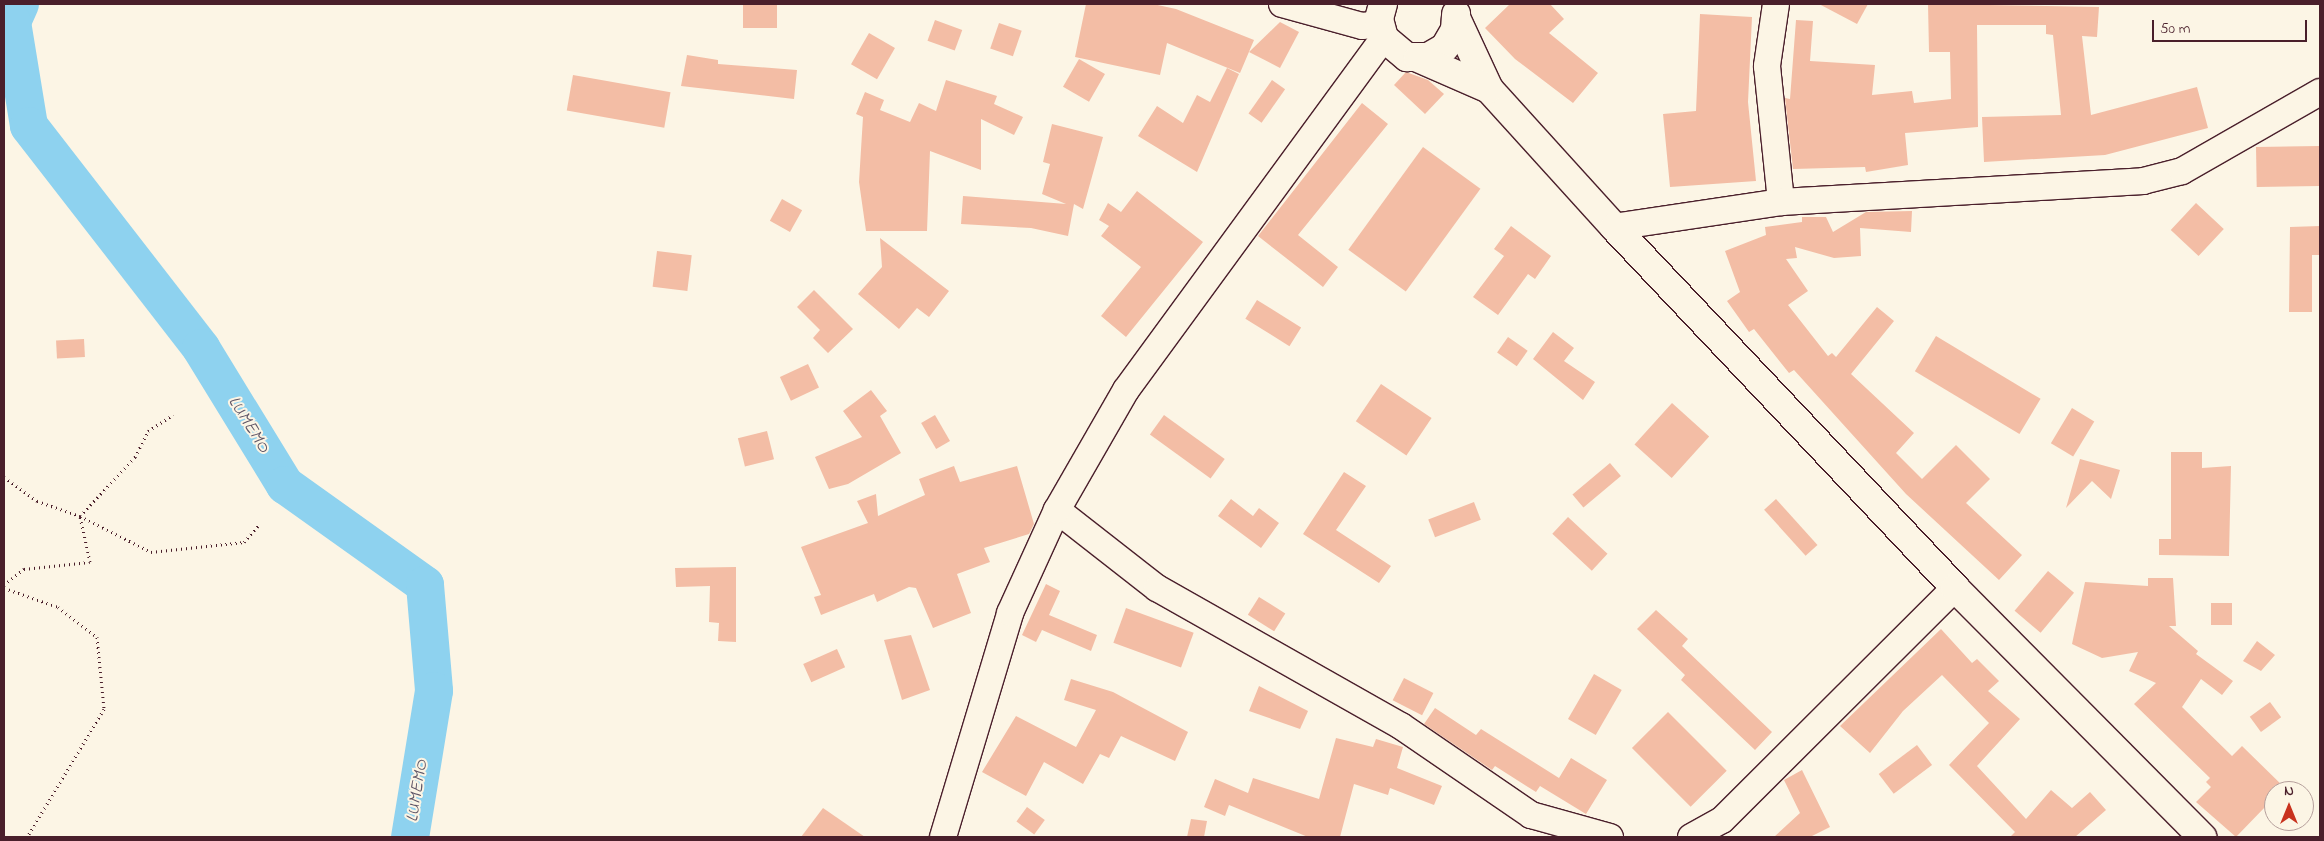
<!DOCTYPE html>
<style>
body{margin:0}
#map{position:relative;width:2324px;height:841px;overflow:hidden;background:#fcf5e5;font-family:"Indie Flower",sans-serif}
div>[style]{position:absolute}
[style*='--x']{left:calc(var(--x)*1px);top:calc(var(--y)*1px);width:calc(var(--w)*1px);rotate:calc(var(--a)*1deg)}
.river>*{height:38px;margin:-19px;padding:0 19px;transform-origin:19px;border-radius:19px;background:#8ed2ef}
.building>*{inset:0;background:#f3bda5;transform-origin:0 0}
.path>*{height:3px;margin-top:-1.5px;transform-origin:0;background:repeating-linear-gradient(90deg,#4a1f2b 0 1px,transparent 0 5px)}
.roads{filter:drop-shadow(1px 0 #4a1f2b) drop-shadow(-1px 0 #4a1f2b) drop-shadow(0 1px #4a1f2b) drop-shadow(0 -1px #4a1f2b)}
.minor>*{height:26px;margin:-13px;padding:0 13px;transform-origin:13px;border-radius:13px;background:#fcf5e5}
.major>*{height:28px;margin:-14px;padding:0 14px;transform-origin:14px;border-radius:14px;background:#fcf5e5}
span{translate:-50% -50%;white-space:nowrap;text-align:center;line-height:1.15;-webkit-text-stroke:4px #fcf5e5;paint-order:stroke}
.water-label{font-size:18px;color:#5e5566;font-style:italic}
.frame{position:absolute;inset:0;border:5px solid #4a1f2b;pointer-events:none}
.north{position:absolute;left:2264px;top:781px;width:50px;height:50px;box-sizing:border-box;background:#fcf5e5;border:1px solid #b59f9b;border-radius:50%;rotate:0deg;font-size:14px;font-weight:700;line-height:20px;text-align:center;color:#4a1f2b}
.north::after{content:'';display:block;margin:auto;width:18px;height:22px;background:#c8321e;clip-path:polygon(50% 0,100% 100%,50% 72%,0 100%)}
.scale{position:absolute;left:2152px;top:20px;width:155px;height:22px;box-sizing:border-box;border:2px solid #4a1f2b;border-top:0;padding-left:6px;font-size:15px;line-height:18px;white-space:nowrap;color:#4a1f2b;-webkit-text-stroke:4px #fcf5e5;paint-order:stroke}
</style>
<div id="map">
<div class="river">
<i style="--x:20;--y:4;--w:20;--a:114"></i>
<i style="--x:12;--y:22;--w:105;--a:80.7"></i>
<i style="--x:29;--y:126;--w:281;--a:52.2"></i>
<i style="--x:201;--y:348;--w:161;--a:58.5"></i>
<i style="--x:285;--y:485;--w:172;--a:35.5"></i>
<i style="--x:425;--y:585;--w:106;--a:85.1"></i>
<i style="--x:434;--y:691;--w:148;--a:99.3"></i>
</div>
<div class="building">
<i style="left:743px;top:4px;width:34px;height:24px"></i>
<i style="clip-path:polygon(1086px 4px,1153px 4px,1176px 9px,1254px 40px,1240px 73px,1167px 43px,1160px 75px,1075px 57px)"></i>
<i style="clip-path:polygon(1510px 4px,1550px 4px,1564px 19px,1549px 33px,1598px 73px,1573px 103px,1515px 59px,1485px 28px)"></i>
<i style="clip-path:polygon(1819px 4px,1868px 4px,1857px 24px)"></i>
<i style="clip-path:polygon(1928px 4px,2099px 7px,2097px 37px,2082px 36px,2091px 115px,2197px 87px,2208px 128px,2105px 155px,1984px 162px,1982px 117px,2061px 115px,2053px 35px,2046px 34px,2046px 25px,1977px 25px,1978px 127px,1905px 133px,1908px 165px,1866px 172px,1865px 167px,1793px 169px,1785px 98px,1790px 99px,1796px 20px,1813px 21px,1810px 61px,1875px 65px,1872px 95px,1912px 91px,1914px 103px,1951px 99px,1950px 52px,1929px 52px)"></i>
<i style="clip-path:polygon(1700px 14px,1752px 17px,1748px 102px,1756px 181px,1670px 187px,1663px 114px,1696px 111px)"></i>
<i style="left:935px;top:20px;width:29px;height:22px;rotate:20deg"></i>
<i style="clip-path:polygon(1280px 22px,1299px 32px,1280px 68px,1249px 52px)"></i>
<i style="left:999px;top:23px;width:24px;height:27px;rotate:19deg"></i>
<i style="left:869px;top:33px;width:30px;height:36px;rotate:30deg"></i>
<i style="clip-path:polygon(687px 55px,718px 60px,718px 64px,797px 70px,794px 99px,681px 86px)"></i>
<i style="left:1079px;top:59px;width:30px;height:32px;rotate:30deg"></i>
<i style="clip-path:polygon(1227px 68px,1239px 74px,1197px 172px,1138px 136px,1157px 106px,1183px 123px,1197px 95px,1210px 102px)"></i>
<i style="clip-path:polygon(1406px 72px,1428px 80px,1444px 94px,1425px 114px,1394px 85px)"></i>
<i style="left:573px;top:75px;width:99px;height:36px;rotate:10deg"></i>
<i style="clip-path:polygon(946px 80px,997px 96px,994px 104px,1023px 117px,1014px 135px,981px 119px,981px 170px,930px 151px,927px 231px,866px 231px,859px 182px,863px 117px,856px 114px,865px 92px,884px 100px,880px 110px,910px 122px,919px 103px,936px 111px)"></i>
<i style="left:1272px;top:80px;width:16px;height:41px;rotate:35deg"></i>
<i style="clip-path:polygon(1362px 103px,1388px 124px,1298px 235px,1338px 267px,1323px 287px,1258px 236px)"></i>
<i style="clip-path:polygon(1052px 124px,1103px 137px,1083px 209px,1074px 204px,1068px 236px,1031px 228px,961px 224px,963px 196px,1066px 204px,1042px 194px,1050px 164px,1043px 162px)"></i>
<i style="left:2319px;top:146px;width:40px;height:63px;rotate:89deg"></i>
<i style="left:1423px;top:147px;width:71px;height:127px;rotate:36deg"></i>
<i style="clip-path:polygon(1137px 191px,1203px 242px,1126px 337px,1101px 316px,1141px 267px,1101px 236px,1109px 226px,1099px 220px,1108px 203px,1121px 212px)"></i>
<i style="left:782px;top:199px;width:23px;height:25px;rotate:29deg"></i>
<i style="left:2196px;top:203px;width:38px;height:37px;rotate:43deg"></i>
<i style="clip-path:polygon(1912px 211px,1911px 232px,1860px 228px,1861px 256px,1834px 258px,1795px 247px,1797px 258px,1786px 259px,1808px 291px,1788px 305px,1828px 356px,1832px 353px,1836px 357px,1877px 307px,1894px 321px,1851px 374px,1914px 433px,1896px 453px,1922px 479px,1956px 445px,1990px 479px,1966px 503px,2022px 555px,1999px 580px,1906px 494px,1794px 370px,1789px 373px,1754px 329px,1749px 332px,1727px 301px,1740px 292px,1725px 251px,1766px 235px,1765px 227px,1802px 222px,1802px 217px,1826px 217px,1833px 232px,1866px 212px)"></i>
<i style="clip-path:polygon(1511px 226px,1551px 256px,1535px 279px,1528px 274px,1498px 315px,1473px 297px,1504px 256px,1494px 249px)"></i>
<i style="clip-path:polygon(2320px 226px,2320px 255px,2312px 255px,2312px 312px,2289px 312px,2290px 227px)"></i>
<i style="clip-path:polygon(880px 238px,949px 291px,929px 317px,917px 308px,899px 329px,858px 294px,882px 267px)"></i>
<i style="left:657px;top:251px;width:35px;height:36px;rotate:7deg"></i>
<i style="clip-path:polygon(814px 290px,853px 329px,828px 353px,813px 338px,820px 330px,797px 307px)"></i>
<i style="left:1257px;top:300px;width:52px;height:22px;rotate:32deg"></i>
<i style="clip-path:polygon(1553px 332px,1574px 348px,1564px 361px,1595px 382px,1583px 400px,1533px 359px)"></i>
<i style="left:1936px;top:336px;width:122px;height:41px;rotate:31deg"></i>
<i style="left:1508px;top:337px;width:24px;height:19px;rotate:35deg"></i>
<i style="left:84px;top:339px;width:18px;height:28px;rotate:87deg"></i>
<i style="left:808px;top:364px;width:26px;height:31px;rotate:65deg"></i>
<i style="left:1381px;top:384px;width:61px;height:45px;rotate:34deg"></i>
<i style="clip-path:polygon(871px 390px,887px 411px,880px 416px,901px 453px,848px 484px,829px 489px,815px 457px,862px 437px,843px 411px)"></i>
<i style="left:1672px;top:403px;width:50px;height:56px;rotate:42deg"></i>
<i style="left:2072px;top:408px;width:26px;height:41px;rotate:31deg"></i>
<i style="left:935px;top:415px;width:30px;height:16px;rotate:60deg"></i>
<i style="left:1164px;top:415px;width:75px;height:24px;rotate:36deg"></i>
<i style="left:767px;top:431px;width:29px;height:30px;rotate:76deg"></i>
<i style="clip-path:polygon(2171px 452px,2202px 452px,2202px 468px,2231px 466px,2229px 556px,2159px 555px,2159px 539px,2171px 539px)"></i>
<i style="clip-path:polygon(2080px 459px,2120px 470px,2111px 499px,2092px 481px,2066px 508px)"></i>
<i style="left:1610px;top:463px;width:17px;height:49px;rotate:50deg"></i>
<i style="clip-path:polygon(954px 466px,960px 482px,1017px 466px,1034px 524px,1029px 534px,984px 548px,990px 562px,957px 574px,971px 613px,933px 628px,916px 588px,909px 587px,877px 602px,874px 594px,821px 615px,814px 597px,821px 595px,801px 547px,868px 523px,857px 501px,876px 494px,878px 516px,925px 495px,919px 479px)"></i>
<i style="clip-path:polygon(1344px 472px,1366px 486px,1336px 530px,1391px 566px,1379px 583px,1303px 534px)"></i>
<i style="clip-path:polygon(1231px 499px,1253px 516px,1259px 508px,1279px 523px,1261px 548px,1218px 516px)"></i>
<i style="left:1776px;top:499px;width:62px;height:16px;rotate:48deg"></i>
<i style="left:1474px;top:502px;width:19px;height:49px;rotate:69deg"></i>
<i style="left:1568px;top:517px;width:54px;height:23px;rotate:43deg"></i>
<i style="clip-path:polygon(736px 567px,736px 642px,718px 641px,719px 623px,709px 622px,710px 586px,676px 587px,675px 568px)"></i>
<i style="left:2048px;top:571px;width:34px;height:52px;rotate:40deg"></i>
<i style="clip-path:polygon(2148px 578px,2173px 578px,2176px 626px,2169px 626px,2198px 651px,2196px 654px,2233px 681px,2222px 695px,2201px 679px,2182px 707px,2232px 756px,2242px 746px,2288px 791px,2274px 791px,2274px 813px,2266px 806px,2236px 837px,2196px 802px,2211px 787px,2206px 782px,2210px 778px,2134px 704px,2156px 683px,2129px 671px,2138px 652px,2102px 658px,2072px 644px,2085px 582px,2148px 586px)"></i>
<i style="clip-path:polygon(1046px 584px,1060px 591px,1049px 615px,1097px 635px,1091px 651px,1042px 630px,1036px 642px,1022px 635px)"></i>
<i style="left:1259px;top:597px;width:31px;height:21px;rotate:32deg"></i>
<i style="left:2211px;top:603px;width:21px;height:22px"></i>
<i style="left:1126px;top:608px;width:72px;height:37px;rotate:20deg"></i>
<i style="clip-path:polygon(1656px 610px,1688px 639px,1682px 646px,1772px 732px,1755px 750px,1681px 680px,1685px 675px,1637px 629px)"></i>
<i style="clip-path:polygon(1941px 629px,1972px 663px,1977px 659px,1999px 681px,1988px 691px,2020px 719px,1977px 766px,2026px 819px,2051px 790px,2072px 808px,2090px 792px,2106px 810px,2075px 837px,2010px 837px,2015px 832px,1949px 765px,1989px 723px,1942px 675px,1903px 711px,1870px 753px,1840px 726px)"></i>
<i style="clip-path:polygon(911px 635px,930px 690px,902px 700px,884px 640px)"></i>
<i style="clip-path:polygon(2257px 641px,2275px 655px,2261px 671px,2243px 661px)"></i>
<i style="left:837px;top:649px;width:20px;height:37px;rotate:66deg"></i>
<i style="left:1594px;top:674px;width:32px;height:52px;rotate:30deg"></i>
<i style="left:1404px;top:678px;width:33px;height:25px;rotate:27deg"></i>
<i style="clip-path:polygon(1071px 679px,1113px 692px,1188px 732px,1175px 761px,1121px 736px,1109px 758px,1100px 754px,1083px 784px,1044px 762px,1026px 796px,982px 772px,1016px 716px,1076px 747px,1096px 710px,1064px 700px)"></i>
<i style="clip-path:polygon(1259px 686px,1308px 711px,1300px 729px,1249px 711px)"></i>
<i style="left:2270px;top:702px;width:19px;height:25px;rotate:54deg"></i>
<i style="clip-path:polygon(1435px 708px,1476px 735px,1481px 729px,1559px 778px,1571px 758px,1607px 780px,1586px 814px,1540px 786px,1536px 792px,1495px 766px,1492px 770px,1424px 724px)"></i>
<i style="left:1668px;top:712px;width:83px;height:51px;rotate:45deg"></i>
<i style="clip-path:polygon(1336px 738px,1373px 747px,1376px 739px,1403px 747px,1397px 768px,1442px 786px,1434px 805px,1390px 788px,1388px 795px,1354px 784px,1340px 837px,1308px 837px,1229px 805px,1225px 816px,1204px 807px,1215px 779px,1248px 793px,1253px 778px,1319px 799px)"></i>
<i style="left:1917px;top:745px;width:25px;height:48px;rotate:53deg"></i>
<i style="clip-path:polygon(1802px 770px,1830px 827px,1810px 837px,1774px 837px,1800px 813px,1784px 780px)"></i>
<i style="left:1027px;top:807px;width:22px;height:18px;rotate:36deg"></i>
<i style="clip-path:polygon(823px 808px,865px 837px,801px 837px)"></i>
<i style="clip-path:polygon(1191px 819px,1207px 821px,1204px 837px,1187px 837px)"></i>
</div>
<div class="path">
<i style="--x:4;--y:477;--w:41;--a:36"></i>
<i style="--x:37;--y:501;--w:46;--a:19.2"></i>
<i style="--x:80;--y:516;--w:80;--a:26.9"></i>
<i style="--x:151;--y:552;--w:94;--a:-6.1"></i>
<i style="--x:244;--y:542;--w:23;--a:-49"></i>
<i style="--x:4;--y:585;--w:26;--a:-39"></i>
<i style="--x:24;--y:569;--w:66;--a:-6.1"></i>
<i style="--x:90;--y:562;--w:47;--a:-102.3"></i>
<i style="--x:80;--y:516;--w:81;--a:-47"></i>
<i style="--x:135;--y:457;--w:29;--a:-63"></i>
<i style="--x:148;--y:431;--w:30;--a:-33"></i>
<i style="--x:4;--y:588;--w:57;--a:19.4"></i>
<i style="--x:58;--y:607;--w:49;--a:37.6"></i>
<i style="--x:97;--y:637;--w:72;--a:84.4"></i>
<i style="--x:104;--y:709;--w:149;--a:121"></i>
</div>
<div class="roads">
<div class="minor">
<i style="--x:1282;--y:4;--w:83;--a:15.4"></i>
<i style="--x:1362;--y:26;--w:18;--a:-6"></i>
<i style="--x:1776;--y:4;--w:63;--a:98.3"></i>
<i style="--x:1767;--y:66;--w:137;--a:84.1"></i>
<i style="--x:1614;--y:227;--w:169;--a:-8.5"></i>
<i style="--x:1781;--y:202;--w:363;--a:-3.3"></i>
<i style="--x:2143;--y:181;--w:40;--a:-14.4"></i>
<i style="--x:2182;--y:171;--w:159;--a:-29.8"></i>
<i style="--x:1057;--y:510;--w:127;--a:38"></i>
<i style="--x:1157;--y:588;--w:280;--a:29.5"></i>
<i style="--x:1401;--y:726;--w:158;--a:34.4"></i>
<i style="--x:1531;--y:815;--w:82;--a:15.6"></i>
<i style="--x:943;--y:837;--w:234;--a:-73.3"></i>
<i style="--x:1010;--y:613;--w:113;--a:-65.5"></i>
<i style="--x:1057;--y:510;--w:138;--a:-60.1"></i>
<i style="--x:1126;--y:390;--w:436;--a:-53.8"></i>
<i style="--x:1691;--y:837;--w:35;--a:-29"></i>
<i style="--x:1722;--y:820;--w:329;--a:-44.9"></i>
</div>
<div class="major">
<i style="--x:1383;--y:4;--w:16;--a:105"></i>
<i style="--x:1379;--y:19;--w:20;--a:75"></i>
<i style="--x:1384;--y:38;--w:30;--a:40"></i>
<i style="--x:1407;--y:57;--w:21;--a:0"></i>
<i style="--x:1428;--y:57;--w:20;--a:-30"></i>
<i style="--x:1445;--y:47;--w:20;--a:-60"></i>
<i style="--x:1455;--y:30;--w:16;--a:-86"></i>
<i style="--x:1457;--y:20;--w:76;--a:65.1"></i>
<i style="--x:1489;--y:89;--w:186;--a:47.8"></i>
<i style="--x:1614;--y:227;--w:497;--a:46.6"></i>
<i style="--x:1955;--y:588;--w:351;--a:45.2"></i>
<i style="--x:1418;--y:58;--w:77;--a:23.6"></i>
</div>
</div>
<div class="water-label">
<span style="left:248px;top:425px;rotate:58deg">LUMEMO</span>
<span style="left:418px;top:791px;rotate:-81deg">LUMEMO</span>
</div>
<div class="frame"></div>
<div class="north">N</div>
<div class="scale">50 m</div>
</div>
